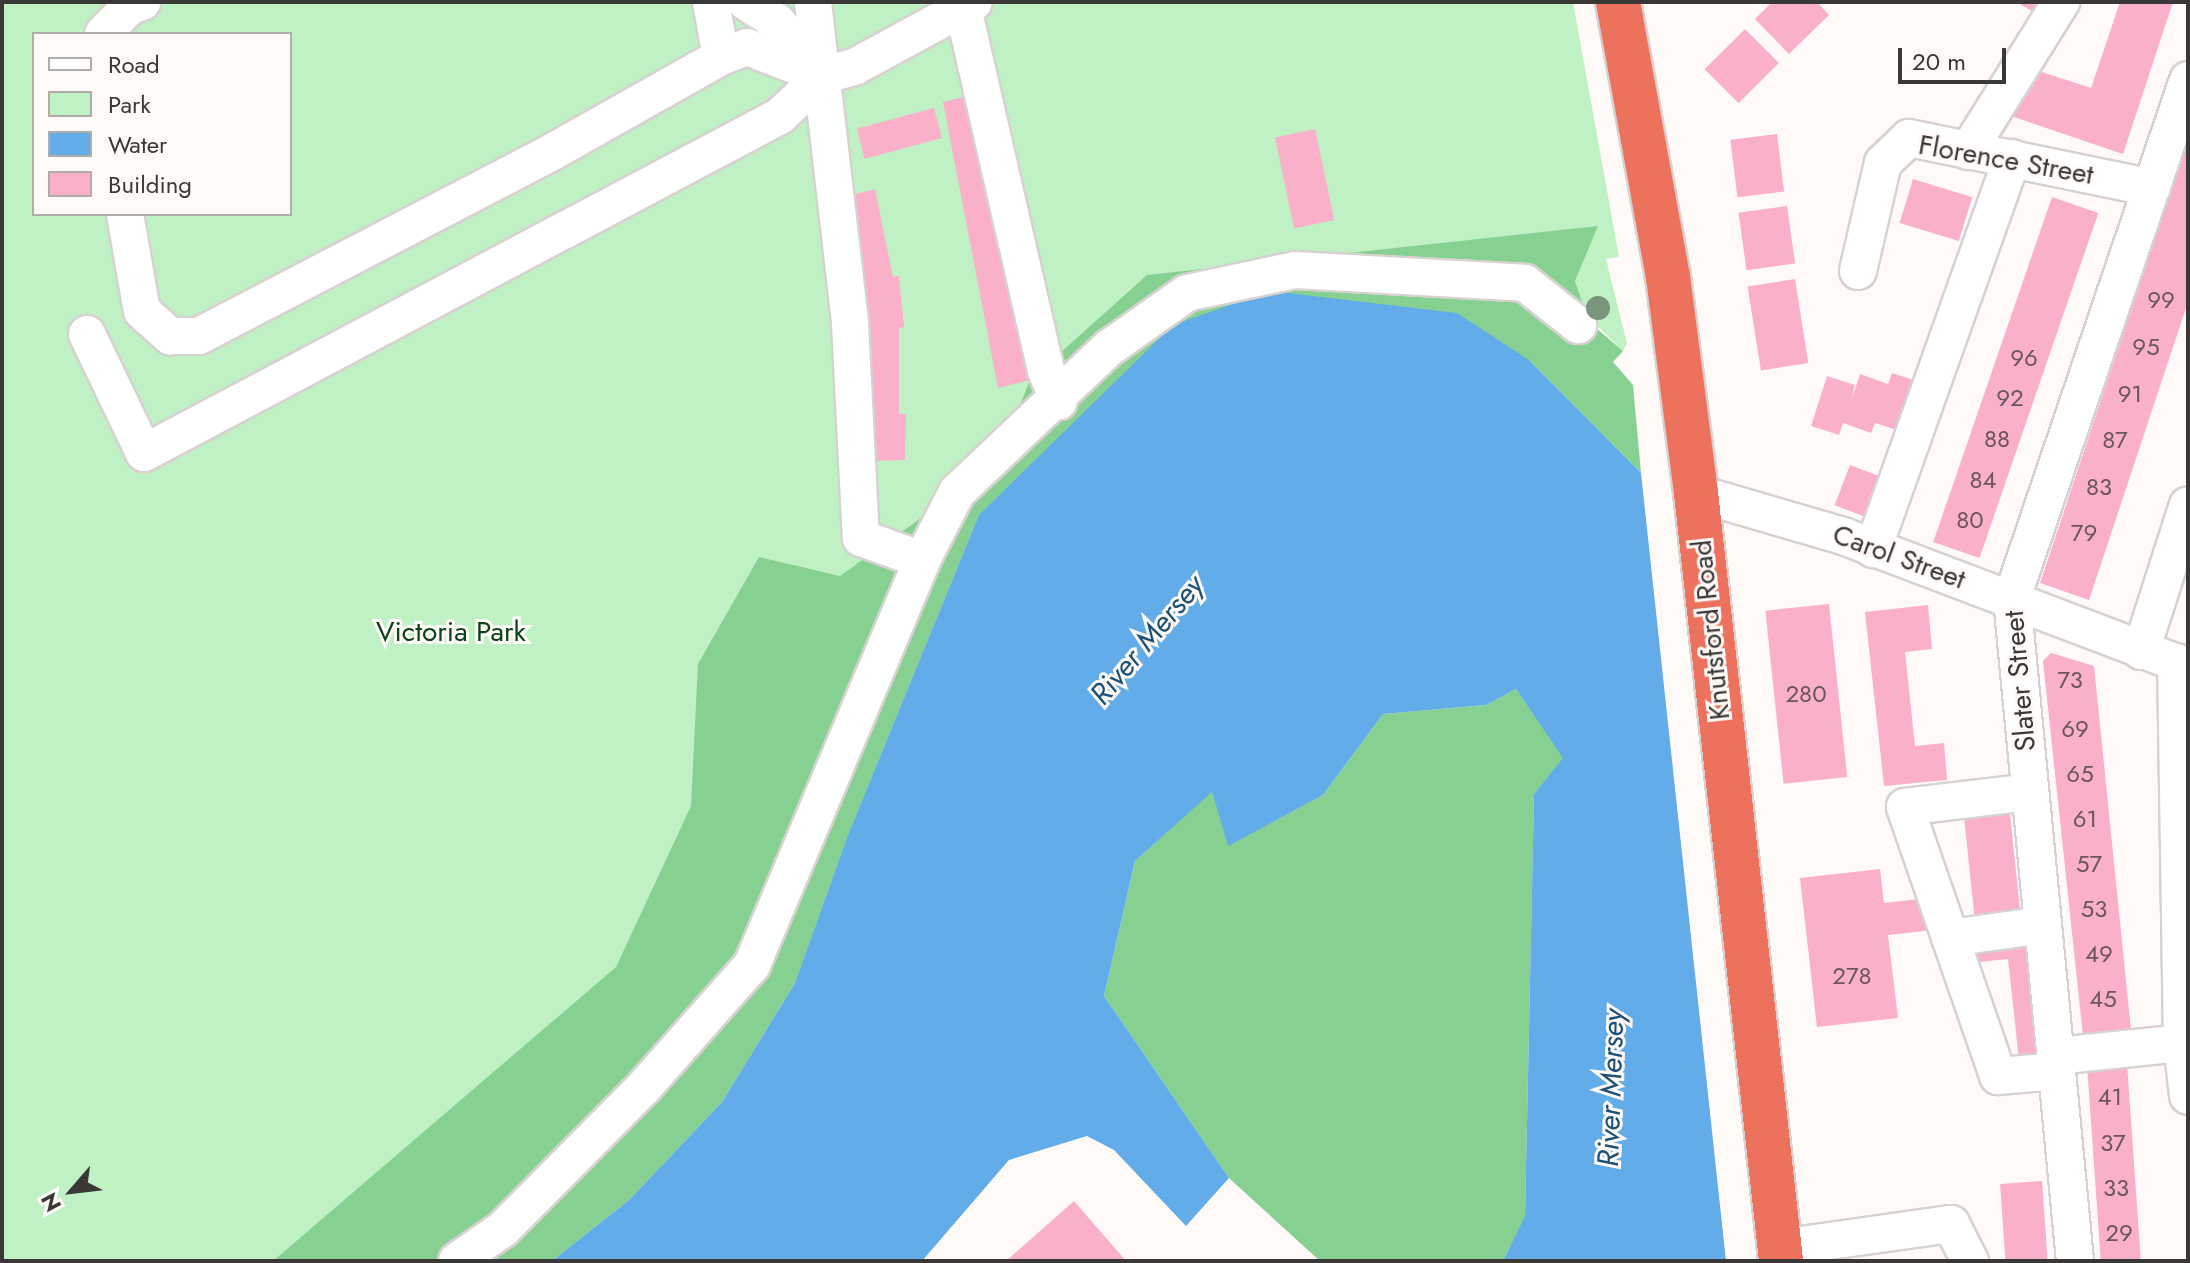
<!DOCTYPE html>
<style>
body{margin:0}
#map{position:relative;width:2190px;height:1263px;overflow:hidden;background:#fffaf7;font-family:Jost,sans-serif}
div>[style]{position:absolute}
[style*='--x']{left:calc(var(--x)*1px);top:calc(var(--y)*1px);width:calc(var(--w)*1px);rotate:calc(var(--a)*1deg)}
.green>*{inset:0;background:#bff1c5}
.forest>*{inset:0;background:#86d191}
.water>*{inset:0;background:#61ace9}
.building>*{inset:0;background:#fbb0ca;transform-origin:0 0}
.roads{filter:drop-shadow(2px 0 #d7d2d0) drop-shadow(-2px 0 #d7d2d0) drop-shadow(0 2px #d7d2d0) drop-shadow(0 -2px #d7d2d0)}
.minor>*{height:36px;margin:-18px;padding:0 18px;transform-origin:18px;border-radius:18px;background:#fff}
.highway>*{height:44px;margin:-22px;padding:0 22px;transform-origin:22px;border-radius:22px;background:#ec725d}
.trees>*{width:24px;height:24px;margin:-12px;border-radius:50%;background:#79957d}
span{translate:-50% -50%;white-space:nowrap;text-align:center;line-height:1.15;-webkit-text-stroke:6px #fffaf7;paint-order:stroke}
.number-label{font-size:24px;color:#6a565c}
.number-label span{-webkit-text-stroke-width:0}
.street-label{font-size:28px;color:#3a3837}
.park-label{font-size:28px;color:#0b421a}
.water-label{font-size:30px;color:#1b5179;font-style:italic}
.frame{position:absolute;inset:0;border:4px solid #3a3837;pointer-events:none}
.legend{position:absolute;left:32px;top:32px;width:260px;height:184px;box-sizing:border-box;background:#fffaf7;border:2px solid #b0acaa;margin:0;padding:10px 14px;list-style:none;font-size:24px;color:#3a3837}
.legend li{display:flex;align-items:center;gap:16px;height:40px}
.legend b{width:40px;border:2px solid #b0acaa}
.north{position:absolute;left:32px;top:1151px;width:80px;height:80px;-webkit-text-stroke:6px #fffaf7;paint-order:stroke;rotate:242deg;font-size:22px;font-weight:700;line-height:32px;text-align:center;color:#3a3837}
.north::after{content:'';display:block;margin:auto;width:28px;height:36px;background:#3a3837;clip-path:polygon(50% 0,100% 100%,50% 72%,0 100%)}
.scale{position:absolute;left:1898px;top:48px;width:108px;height:36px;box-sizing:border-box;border:4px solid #3a3837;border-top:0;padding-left:10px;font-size:24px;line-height:28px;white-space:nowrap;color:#3a3837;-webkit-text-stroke:6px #fffaf7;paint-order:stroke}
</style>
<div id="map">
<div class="green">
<i style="clip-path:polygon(evenodd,2px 2px,1573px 2px,1619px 257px,1606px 259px,1627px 343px,1623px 351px,1584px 313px,1575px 281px,1583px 260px,1270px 291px,795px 983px,552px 1261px,2px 1261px,2px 2px,34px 34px,290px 34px,290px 214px,34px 214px,34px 34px)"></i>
</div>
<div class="forest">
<i style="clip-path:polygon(1598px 226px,1575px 281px,1589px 322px,1623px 351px,1613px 362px,1633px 385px,1641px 473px,1530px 361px,979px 515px,848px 835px,795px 983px,722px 1102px,629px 1200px,552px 1261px,273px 1261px,616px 967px,691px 806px,698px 664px,759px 557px,840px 576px,921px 518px,942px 482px,1020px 405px,1030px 380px,1147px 275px)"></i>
<i style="clip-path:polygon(1516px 689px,1564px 758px,1534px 794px,1525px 1217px,1503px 1261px,1320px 1261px,1229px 1178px,1104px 996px,1135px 861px,1212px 791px,1228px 845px,1323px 795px,1383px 714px,1486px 705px)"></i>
</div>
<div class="water">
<i style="clip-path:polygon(1270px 291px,1457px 313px,1530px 361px,1641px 473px,1726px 1261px,1503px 1261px,1525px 1216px,1534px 794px,1563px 758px,1516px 689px,1486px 705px,1383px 714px,1323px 795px,1228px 846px,1212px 792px,1135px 861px,1104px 996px,1229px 1178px,1186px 1226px,1114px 1150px,1087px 1136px,1009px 1160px,922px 1261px,552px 1261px,629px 1200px,722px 1102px,795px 983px,848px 835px,979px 515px,1173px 325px)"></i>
</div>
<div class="building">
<i style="clip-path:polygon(1772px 2px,1817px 2px,1829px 15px,1789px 54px,1755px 19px)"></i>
<i style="clip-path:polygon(2016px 2px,2037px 2px,2032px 11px)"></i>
<i style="clip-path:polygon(2120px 2px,2173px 2px,2123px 154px,2011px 116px,2027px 67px,2091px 88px)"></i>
<i style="left:1745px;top:29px;width:48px;height:57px;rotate:45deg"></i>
<i style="clip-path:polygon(968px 96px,1030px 380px,998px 388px,943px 102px)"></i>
<i style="left:934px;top:108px;width:31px;height:80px;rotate:75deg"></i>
<i style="left:1315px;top:129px;width:93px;height:41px;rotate:78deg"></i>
<i style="left:1777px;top:134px;width:58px;height:47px;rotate:83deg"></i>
<i style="clip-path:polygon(2188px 140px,2188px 302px,2089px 600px,2040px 583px)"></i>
<i style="left:1913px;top:179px;width:62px;height:46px;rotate:17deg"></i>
<i style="clip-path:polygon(875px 189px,893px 277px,899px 276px,904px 327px,899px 328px,899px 414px,906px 414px,905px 460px,872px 461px,841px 198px)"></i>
<i style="left:2052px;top:197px;width:49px;height:365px;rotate:19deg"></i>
<i style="left:1787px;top:206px;width:58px;height:49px;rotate:82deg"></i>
<i style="left:1795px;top:279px;width:85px;height:48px;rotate:81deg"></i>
<i style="clip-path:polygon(1892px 373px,1920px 382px,1903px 432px,1875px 423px,1871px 433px,1843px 423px,1839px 435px,1811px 426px,1827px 376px,1855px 385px,1851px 401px,1860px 374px,1888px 384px)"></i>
<i style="left:1850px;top:465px;width:33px;height:43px;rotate:21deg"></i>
<i style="left:1829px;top:604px;width:174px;height:64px;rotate:84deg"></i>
<i style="clip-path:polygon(1928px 605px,1932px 649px,1905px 652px,1915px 746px,1944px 743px,1947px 780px,1884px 786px,1865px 612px)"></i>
<i style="clip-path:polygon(2051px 653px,2094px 666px,2131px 1030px,2083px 1036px,2043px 661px)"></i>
<i style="left:2009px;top:805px;width:116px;height:46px;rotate:84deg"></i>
<i style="clip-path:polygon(1880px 869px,1884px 903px,1920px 899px,1933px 930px,1888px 935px,1898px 1018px,1817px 1027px,1800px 878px)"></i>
<i style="clip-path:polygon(2028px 935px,2040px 1058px,2019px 1060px,2008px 959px,1978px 962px,1975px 940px)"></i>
<i style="left:2127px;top:1063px;width:199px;height:40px;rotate:86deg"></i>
<i style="left:2042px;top:1181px;width:80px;height:42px;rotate:86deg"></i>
<i style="clip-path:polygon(1074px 1201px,1126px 1261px,1006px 1261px)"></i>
</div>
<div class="roads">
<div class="minor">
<i style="--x:711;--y:2;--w:56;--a:79.7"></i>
<i style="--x:746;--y:2;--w:37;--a:33"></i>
<i style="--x:777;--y:22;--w:60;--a:49.7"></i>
<i style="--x:813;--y:2;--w:323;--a:83.4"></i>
<i style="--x:850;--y:323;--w:215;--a:87.1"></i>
<i style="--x:861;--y:538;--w:65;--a:19.8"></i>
<i style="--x:963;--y:8;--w:372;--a:77.1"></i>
<i style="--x:1046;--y:371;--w:33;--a:67"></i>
<i style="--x:103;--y:34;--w:39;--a:-46"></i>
<i style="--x:130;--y:6;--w:13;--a:-18"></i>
<i style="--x:1968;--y:151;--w:176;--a:-58"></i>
<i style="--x:125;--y:214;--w:98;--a:80.1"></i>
<i style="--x:142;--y:311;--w:38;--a:42"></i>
<i style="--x:170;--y:336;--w:29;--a:0"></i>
<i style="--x:199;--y:336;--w:400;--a:-27.5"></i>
<i style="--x:554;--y:151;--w:192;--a:-29.4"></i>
<i style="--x:721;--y:57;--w:28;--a:-21"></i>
<i style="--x:747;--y:47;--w:80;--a:21.1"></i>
<i style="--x:1858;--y:271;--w:111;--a:-77"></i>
<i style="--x:1883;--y:163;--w:36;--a:-44"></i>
<i style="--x:1909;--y:138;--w:248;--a:11.6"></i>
<i style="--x:87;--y:334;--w:132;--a:64.4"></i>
<i style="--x:144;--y:453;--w:720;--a:-27.92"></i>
<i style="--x:780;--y:116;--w:58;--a:-43.6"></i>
<i style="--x:822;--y:76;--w:35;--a:-16"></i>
<i style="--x:856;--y:66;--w:134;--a:-28.5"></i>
<i style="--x:1696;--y:493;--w:153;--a:16.3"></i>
<i style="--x:1843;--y:536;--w:369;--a:20.8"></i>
<i style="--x:1873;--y:549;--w:415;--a:-70.4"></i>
<i style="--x:2141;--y:651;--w:153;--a:-72.2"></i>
<i style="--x:2176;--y:662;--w:381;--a:89.1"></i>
<i style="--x:2182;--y:1043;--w:53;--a:83.5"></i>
<i style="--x:2030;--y:792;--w:126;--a:173.2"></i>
<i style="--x:1905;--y:807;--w:285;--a:70.9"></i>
<i style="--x:1998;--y:1076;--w:59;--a:-4.8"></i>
<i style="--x:1950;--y:938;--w:93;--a:-8"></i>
<i style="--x:2056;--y:1056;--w:127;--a:-5.9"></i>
<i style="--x:1780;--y:1248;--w:173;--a:-8"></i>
<i style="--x:1951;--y:1224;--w:42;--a:62.8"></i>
<i style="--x:457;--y:1261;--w:56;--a:-34.8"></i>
<i style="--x:503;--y:1229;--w:200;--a:-45.2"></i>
<i style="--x:644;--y:1087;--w:163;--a:-48.5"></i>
<i style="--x:752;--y:965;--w:439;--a:-67.2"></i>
<i style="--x:922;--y:560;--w:76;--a:-62.8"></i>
<i style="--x:957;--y:492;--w:209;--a:-43.5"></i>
<i style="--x:1109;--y:348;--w:95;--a:-35.2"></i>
<i style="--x:1187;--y:293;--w:110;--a:-12"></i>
<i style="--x:1295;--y:270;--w:230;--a:3.2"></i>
<i style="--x:1525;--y:283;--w:68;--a:38.4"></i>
<i style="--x:2075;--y:1261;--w:666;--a:-95.43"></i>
<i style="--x:2012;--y:598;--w:547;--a:-71.23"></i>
</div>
<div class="highway">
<i style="--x:1618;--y:2;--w:280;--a:79.7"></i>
<i style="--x:1668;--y:277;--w:218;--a:82.6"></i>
<i style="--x:1696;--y:493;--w:773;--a:83.68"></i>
</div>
</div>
<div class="trees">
<i style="left:1598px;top:308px"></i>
</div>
<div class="number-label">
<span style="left:2161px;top:300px">99</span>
<span style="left:2146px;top:347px">95</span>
<span style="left:2024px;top:358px">96</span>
<span style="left:2130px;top:394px">91</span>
<span style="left:2010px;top:398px">92</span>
<span style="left:1997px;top:439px">88</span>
<span style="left:2115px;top:440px">87</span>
<span style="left:1983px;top:480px">84</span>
<span style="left:2099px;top:487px">83</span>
<span style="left:1970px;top:520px">80</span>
<span style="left:2084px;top:533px">79</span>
<span style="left:2070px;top:680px">73</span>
<span style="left:1806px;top:694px">280</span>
<span style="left:2075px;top:729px">69</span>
<span style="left:2080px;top:774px">65</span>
<span style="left:2085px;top:819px">61</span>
<span style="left:2089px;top:864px">57</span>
<span style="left:2094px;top:909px">53</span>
<span style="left:2099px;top:954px">49</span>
<span style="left:1852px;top:976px">278</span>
<span style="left:2103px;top:999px">45</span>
<span style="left:2110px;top:1097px">41</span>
<span style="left:2113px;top:1143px">37</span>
<span style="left:2116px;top:1188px">33</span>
<span style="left:2119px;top:1233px">29</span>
</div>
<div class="street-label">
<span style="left:2006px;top:160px;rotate:10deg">Florence Street</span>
<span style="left:1899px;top:557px;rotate:20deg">Carol Street</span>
<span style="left:1711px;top:630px;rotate:-96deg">Knutsford Road</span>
<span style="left:2020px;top:681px;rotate:-95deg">Slater Street</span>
</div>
<div class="park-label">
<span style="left:451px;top:632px">Victoria Park</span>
</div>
<div class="water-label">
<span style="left:1147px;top:640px;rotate:-50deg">River Mersey</span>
<span style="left:1611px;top:1088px;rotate:-88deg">River Mersey</span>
</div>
<div class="frame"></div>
<ul class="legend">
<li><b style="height:10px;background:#fff"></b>Road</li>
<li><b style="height:22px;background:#bff1c5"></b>Park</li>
<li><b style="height:22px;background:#61ace9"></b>Water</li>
<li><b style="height:22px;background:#fbb0ca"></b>Building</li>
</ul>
<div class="north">N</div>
<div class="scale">20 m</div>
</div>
